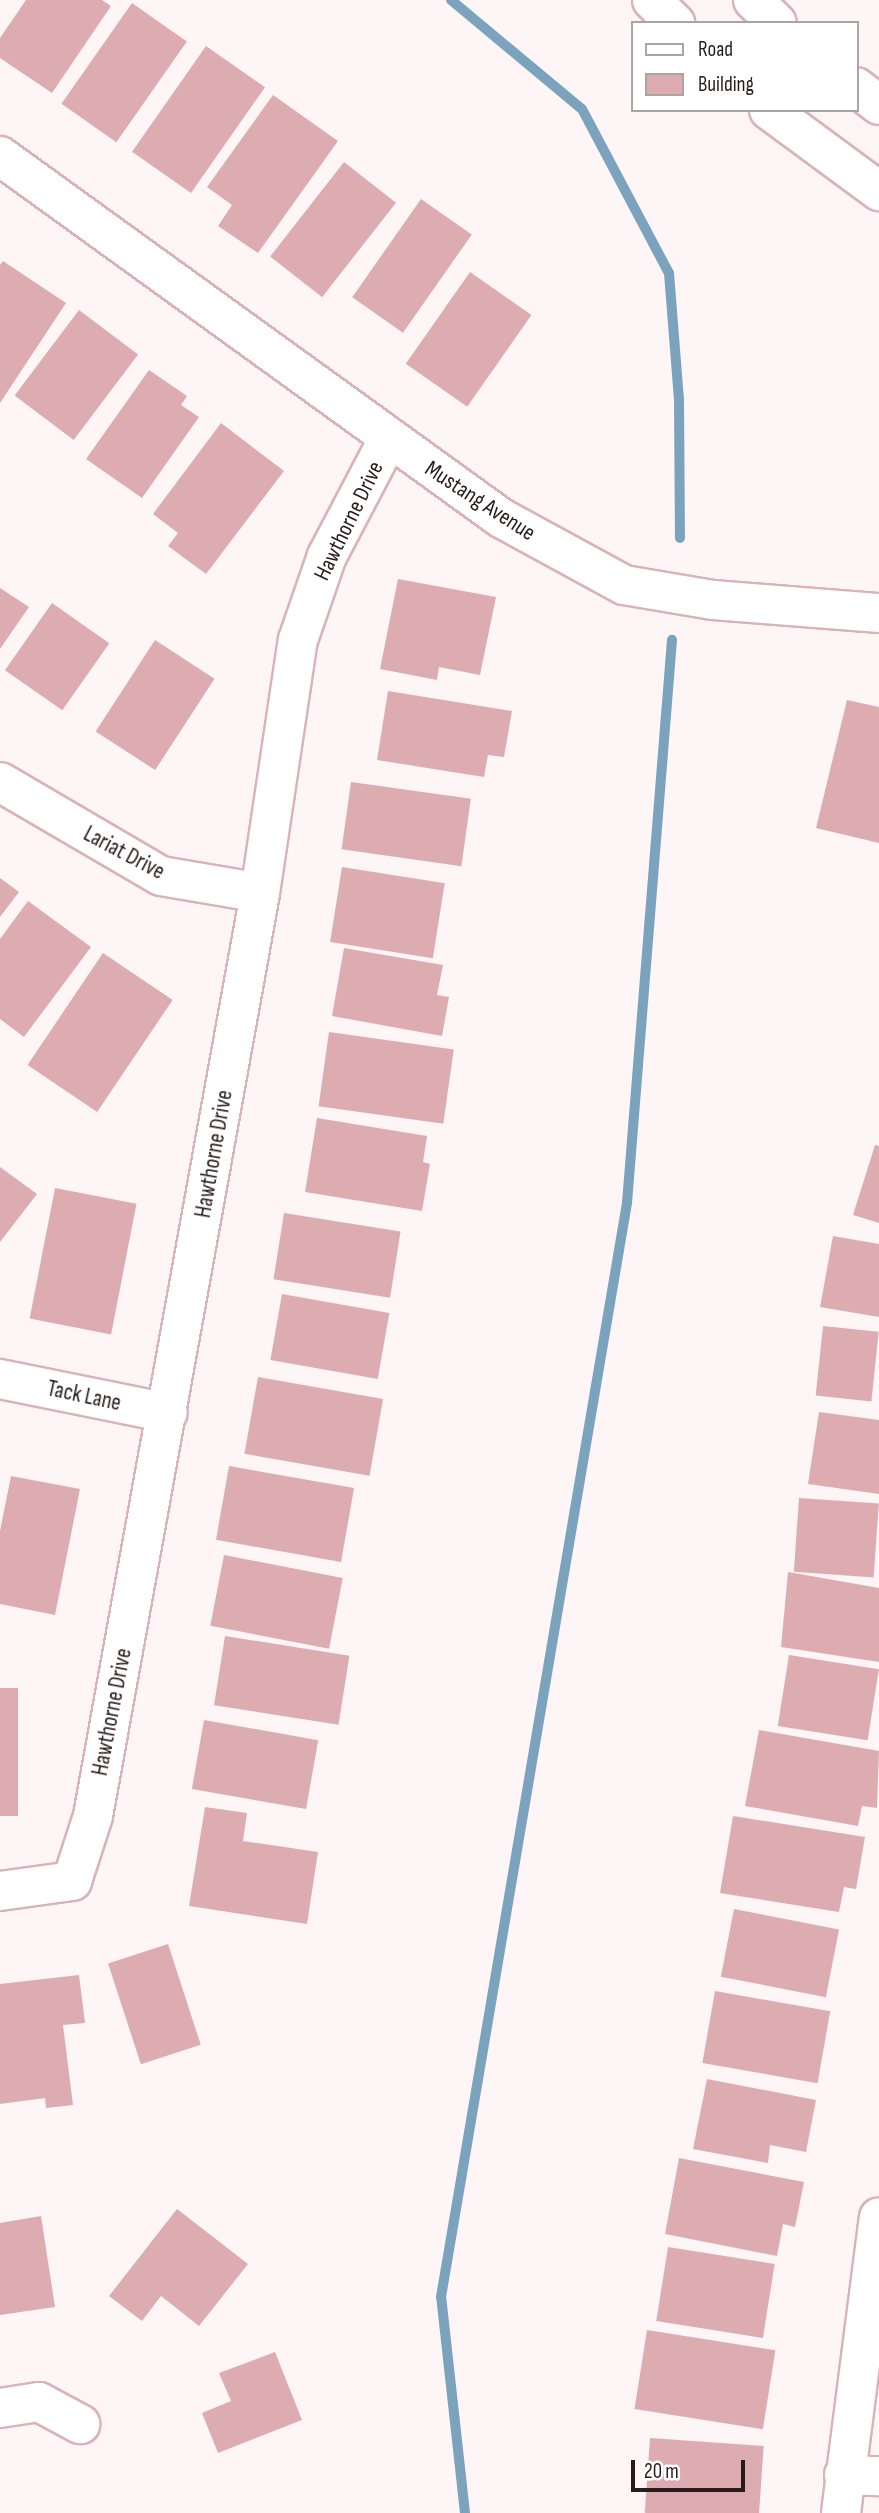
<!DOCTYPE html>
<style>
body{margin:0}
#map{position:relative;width:879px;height:2513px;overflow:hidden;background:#fef5f6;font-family:"Sofia Sans Condensed",sans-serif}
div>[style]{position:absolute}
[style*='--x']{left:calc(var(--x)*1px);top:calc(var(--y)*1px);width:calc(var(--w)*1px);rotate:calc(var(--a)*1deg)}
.stream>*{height:10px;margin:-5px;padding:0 5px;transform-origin:5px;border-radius:5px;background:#7ca3be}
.building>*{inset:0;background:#ddacb1;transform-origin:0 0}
.roads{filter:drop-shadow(2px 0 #d9b3b6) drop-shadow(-2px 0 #d9b3b6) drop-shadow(0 2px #d9b3b6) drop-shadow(0 -2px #d9b3b6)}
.street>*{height:38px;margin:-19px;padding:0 19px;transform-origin:19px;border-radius:19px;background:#fff}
.secondary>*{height:38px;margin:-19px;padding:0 19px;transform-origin:19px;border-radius:19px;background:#fff}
span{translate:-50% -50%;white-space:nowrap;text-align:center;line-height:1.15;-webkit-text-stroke:7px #fff;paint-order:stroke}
.street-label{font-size:23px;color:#2a1c1e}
.legend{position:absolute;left:631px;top:21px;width:228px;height:91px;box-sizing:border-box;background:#fff;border:2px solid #aaa4a5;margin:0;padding:9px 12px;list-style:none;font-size:21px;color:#2a1c1e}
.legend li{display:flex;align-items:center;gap:14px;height:35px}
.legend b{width:35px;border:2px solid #aaa4a5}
.scale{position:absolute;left:631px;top:2460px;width:114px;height:32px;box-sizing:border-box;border:4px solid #2a1c1e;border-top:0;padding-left:9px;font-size:21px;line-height:24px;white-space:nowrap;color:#2a1c1e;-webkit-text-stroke:5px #fff;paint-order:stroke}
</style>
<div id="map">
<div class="stream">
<i style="--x:451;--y:0;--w:170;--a:39.8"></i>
<i style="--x:582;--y:109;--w:186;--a:62.1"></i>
<i style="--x:669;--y:273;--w:127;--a:85.5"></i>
<i style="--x:679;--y:400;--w:138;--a:89.6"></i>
<i style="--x:465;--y:2513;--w:217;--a:-96.3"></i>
<i style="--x:441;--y:2297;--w:1110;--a:-80.35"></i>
<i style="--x:627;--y:1203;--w:565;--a:-85.43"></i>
</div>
<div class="building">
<i style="clip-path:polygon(26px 0,102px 0,111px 6px,52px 93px,0 58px,0 38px)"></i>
<i style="left:132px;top:3px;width:67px;height:123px;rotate:35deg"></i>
<i style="left:206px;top:46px;width:72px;height:129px;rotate:35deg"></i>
<i style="clip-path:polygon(273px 95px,338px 141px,258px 253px,218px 226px,232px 205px,207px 187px)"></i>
<i style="left:344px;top:162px;width:66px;height:120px;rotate:38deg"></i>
<i style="left:421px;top:199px;width:62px;height:120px;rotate:35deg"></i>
<i style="clip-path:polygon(3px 261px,66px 303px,0 403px,0 265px)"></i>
<i style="left:470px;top:272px;width:75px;height:112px;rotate:35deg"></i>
<i style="left:79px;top:310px;width:74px;height:107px;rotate:37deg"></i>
<i style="clip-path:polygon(149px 370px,187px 396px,181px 405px,199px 417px,142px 498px,86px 459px)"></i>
<i style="clip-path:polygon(221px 423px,284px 471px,206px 574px,168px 546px,178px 533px,153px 514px)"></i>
<i style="clip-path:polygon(398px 579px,496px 597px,480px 675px,439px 667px,437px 680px,380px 669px)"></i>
<i style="clip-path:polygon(0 588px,29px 607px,0 649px)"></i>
<i style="left:52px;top:603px;width:70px;height:82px;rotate:35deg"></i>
<i style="left:155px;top:640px;width:71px;height:109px;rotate:33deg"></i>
<i style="clip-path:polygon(388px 691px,512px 711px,504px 757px,488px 755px,484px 777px,377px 760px)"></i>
<i style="clip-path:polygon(847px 700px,879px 707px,879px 843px,816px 828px)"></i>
<i style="left:351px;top:782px;width:121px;height:68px;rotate:8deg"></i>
<i style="left:342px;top:867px;width:104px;height:76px;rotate:9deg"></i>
<i style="clip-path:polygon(0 878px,19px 892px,0 917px)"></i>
<i style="clip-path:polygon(28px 901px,91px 947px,24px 1037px,0 1019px,0 939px)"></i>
<i style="clip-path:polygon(344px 948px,443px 965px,437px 995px,449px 997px,442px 1036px,332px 1016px)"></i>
<i style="left:103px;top:953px;width:84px;height:135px;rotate:34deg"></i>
<i style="left:329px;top:1032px;width:126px;height:75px;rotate:8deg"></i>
<i style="clip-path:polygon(317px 1118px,427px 1136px,423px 1162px,430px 1164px,422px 1211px,305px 1192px)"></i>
<i style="clip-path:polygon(875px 1145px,879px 1146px,879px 1223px,853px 1215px)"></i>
<i style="clip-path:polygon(0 1167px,37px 1194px,0 1242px)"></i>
<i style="left:55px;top:1188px;width:83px;height:133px;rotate:11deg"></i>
<i style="left:284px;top:1213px;width:118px;height:67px;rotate:9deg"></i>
<i style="clip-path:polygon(833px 1236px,879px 1244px,879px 1317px,820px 1307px)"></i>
<i style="left:282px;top:1294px;width:109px;height:67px;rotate:10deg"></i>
<i style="left:823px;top:1326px;width:56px;height:70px;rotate:6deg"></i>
<i style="left:258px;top:1377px;width:127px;height:78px;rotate:10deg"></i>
<i style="clip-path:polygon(819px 1412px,879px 1420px,879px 1494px,808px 1484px)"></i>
<i style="left:229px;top:1466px;width:127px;height:75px;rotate:10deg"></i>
<i style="clip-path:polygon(11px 1476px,80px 1489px,55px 1615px,0 1604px,0 1531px)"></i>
<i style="left:799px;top:1498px;width:80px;height:74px;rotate:4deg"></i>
<i style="left:224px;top:1555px;width:121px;height:72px;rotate:11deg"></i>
<i style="clip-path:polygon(788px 1572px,879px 1588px,879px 1662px,781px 1647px)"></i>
<i style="left:225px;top:1636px;width:126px;height:70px;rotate:9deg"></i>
<i style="left:789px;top:1655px;width:91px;height:72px;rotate:9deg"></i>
<i style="left:0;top:1688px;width:18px;height:128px"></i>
<i style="left:204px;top:1720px;width:116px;height:70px;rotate:10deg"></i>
<i style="clip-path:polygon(759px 1730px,879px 1751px,877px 1808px,862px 1806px,858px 1826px,745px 1806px)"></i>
<i style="clip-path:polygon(205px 1807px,247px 1813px,243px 1841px,318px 1852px,307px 1924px,189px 1906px)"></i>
<i style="clip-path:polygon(733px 1816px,865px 1837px,856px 1889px,844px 1887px,839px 1912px,720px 1893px)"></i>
<i style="left:734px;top:1909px;width:107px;height:69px;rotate:11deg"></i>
<i style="left:168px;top:1944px;width:106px;height:63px;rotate:72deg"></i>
<i style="clip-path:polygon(79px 1975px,85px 2023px,63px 2025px,73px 2105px,46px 2108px,45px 2098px,0 2104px,0 1984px)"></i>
<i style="left:715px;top:1991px;width:117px;height:73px;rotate:10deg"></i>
<i style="clip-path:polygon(707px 2079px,816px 2100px,806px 2152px,770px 2145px,768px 2163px,693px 2149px)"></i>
<i style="clip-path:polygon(679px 2158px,804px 2182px,795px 2227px,783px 2224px,777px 2256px,665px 2234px)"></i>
<i style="clip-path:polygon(177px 2209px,248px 2264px,199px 2326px,161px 2296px,142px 2321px,109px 2296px)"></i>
<i style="clip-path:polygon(41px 2216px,55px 2307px,0 2315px,0 2223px)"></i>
<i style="left:668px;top:2247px;width:108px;height:75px;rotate:9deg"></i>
<i style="left:647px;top:2330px;width:130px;height:80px;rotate:9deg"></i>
<i style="clip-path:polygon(275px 2352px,302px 2420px,218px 2453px,202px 2413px,231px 2401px,219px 2373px)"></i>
<i style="left:650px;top:2438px;width:114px;height:75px;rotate:4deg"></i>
</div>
<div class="roads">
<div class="street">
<i style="--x:0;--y:156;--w:618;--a:35.85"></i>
<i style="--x:501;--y:518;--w:140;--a:28.6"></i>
<i style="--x:624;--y:585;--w:90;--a:9.6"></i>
<i style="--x:713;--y:600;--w:167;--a:4.5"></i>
<i style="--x:0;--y:782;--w:186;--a:30.3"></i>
<i style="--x:161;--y:876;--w:100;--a:9.7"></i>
<i style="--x:0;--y:1379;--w:171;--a:11.4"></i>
<i style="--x:0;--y:1891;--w:73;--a:-7.9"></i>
<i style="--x:72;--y:1881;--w:68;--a:-72.1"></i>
<i style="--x:93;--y:1816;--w:938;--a:-79.74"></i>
<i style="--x:260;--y:893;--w:256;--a:-81.5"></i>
<i style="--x:298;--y:640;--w:89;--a:-71"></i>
<i style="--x:327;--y:556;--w:131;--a:-62.3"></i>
<i style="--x:0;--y:2408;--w:39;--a:-9"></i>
<i style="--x:39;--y:2402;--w:47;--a:28.2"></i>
<i style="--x:844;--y:2475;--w:35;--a:2"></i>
<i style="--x:841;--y:2513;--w:298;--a:-82.7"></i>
</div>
<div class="secondary">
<i style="--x:652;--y:0;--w:33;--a:45"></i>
<i style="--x:753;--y:0;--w:33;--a:44"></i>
<i style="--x:856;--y:87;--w:29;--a:38"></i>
<i style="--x:769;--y:110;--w:137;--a:36.4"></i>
</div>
</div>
<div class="street-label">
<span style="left:480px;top:501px;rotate:33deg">Mustang Avenue</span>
<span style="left:349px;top:521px;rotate:-64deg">Hawthorne Drive</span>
<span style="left:124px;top:853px;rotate:28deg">Lariat Drive</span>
<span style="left:214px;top:1154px;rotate:-80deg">Hawthorne Drive</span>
<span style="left:84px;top:1396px;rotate:12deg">Tack Lane</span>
<span style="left:112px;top:1712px;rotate:-79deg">Hawthorne Drive</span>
</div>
<ul class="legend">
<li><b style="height:9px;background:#fff"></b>Road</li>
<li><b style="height:19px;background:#ddacb1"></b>Building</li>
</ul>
<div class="scale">20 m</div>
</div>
